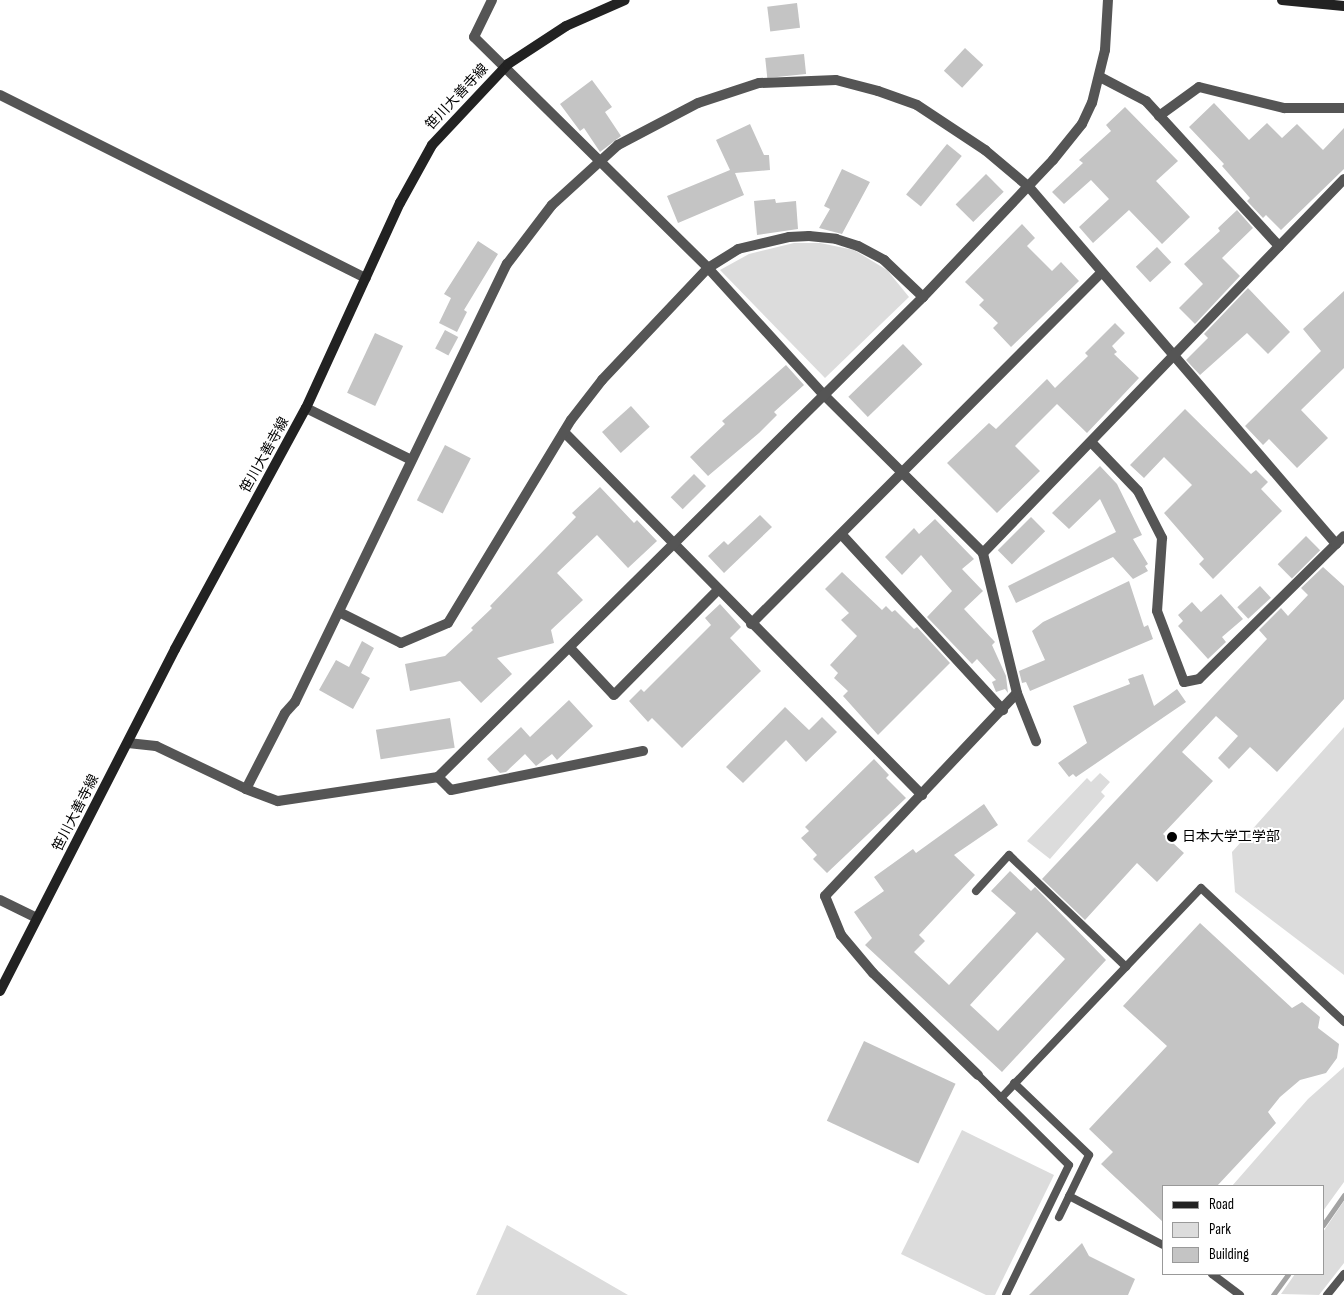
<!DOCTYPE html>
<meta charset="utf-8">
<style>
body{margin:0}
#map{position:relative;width:1344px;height:1295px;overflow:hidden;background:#fff;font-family:"Sofia Sans Condensed","Noto Sans JP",sans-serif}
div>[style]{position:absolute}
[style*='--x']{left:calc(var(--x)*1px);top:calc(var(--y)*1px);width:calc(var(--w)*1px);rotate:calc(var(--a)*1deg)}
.green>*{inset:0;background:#dcdcdc}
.stream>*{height:5px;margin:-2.5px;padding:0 2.5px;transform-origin:2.5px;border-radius:2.5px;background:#a3a3a3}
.building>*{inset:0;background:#c4c4c4;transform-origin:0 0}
.lane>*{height:8px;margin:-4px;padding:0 4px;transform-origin:4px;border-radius:4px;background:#555}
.street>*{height:10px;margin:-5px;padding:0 5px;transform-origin:5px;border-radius:5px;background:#555}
.secondary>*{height:10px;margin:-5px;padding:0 5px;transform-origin:5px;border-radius:5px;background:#222}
.dots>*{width:14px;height:14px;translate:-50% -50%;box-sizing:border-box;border:2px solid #fff;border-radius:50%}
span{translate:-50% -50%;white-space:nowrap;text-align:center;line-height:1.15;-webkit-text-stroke:4px #fff;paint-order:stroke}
.street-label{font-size:14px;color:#000}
.poi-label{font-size:14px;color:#000}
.left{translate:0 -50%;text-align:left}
.legend{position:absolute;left:1162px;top:1185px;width:162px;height:90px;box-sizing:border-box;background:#fff;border:1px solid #999;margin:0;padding:6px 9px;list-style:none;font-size:15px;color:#000}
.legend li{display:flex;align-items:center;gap:10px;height:25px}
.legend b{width:25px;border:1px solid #999}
</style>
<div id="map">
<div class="green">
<i style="clip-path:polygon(794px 243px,820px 243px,854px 250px,887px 270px,909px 297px,825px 378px,720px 270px,749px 254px)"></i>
<i style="clip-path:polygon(1344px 727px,1344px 975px,1235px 892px,1232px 852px)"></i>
<i style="clip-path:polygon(1100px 773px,1110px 782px,1101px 792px,1105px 796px,1050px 859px,1027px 841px,1087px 778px,1091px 782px)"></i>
<i style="clip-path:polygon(1344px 1067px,1344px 1182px,1323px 1211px,1323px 1186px,1232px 1186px,1308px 1099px)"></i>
<i style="clip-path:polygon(962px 1130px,1054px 1175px,995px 1295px,986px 1295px,901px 1254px)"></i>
<i style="clip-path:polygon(1344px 1201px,1344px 1263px,1319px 1295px,1281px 1294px,1295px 1274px,1323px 1274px,1323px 1232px)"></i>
<i style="clip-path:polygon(507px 1225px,628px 1295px,476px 1295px)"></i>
</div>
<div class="stream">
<i style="--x:1323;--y:1225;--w:37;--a:-55"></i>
<i style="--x:1273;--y:1295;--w:26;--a:-54"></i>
</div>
<div class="building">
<i style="left:797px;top:3px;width:25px;height:30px;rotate:83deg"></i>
<i style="left:965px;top:48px;width:25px;height:31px;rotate:43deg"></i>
<i style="left:804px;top:54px;width:20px;height:39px;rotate:84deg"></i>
<i style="clip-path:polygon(592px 80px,612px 107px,605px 112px,621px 136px,600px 152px,584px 128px,580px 131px,560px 104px)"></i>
<i style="clip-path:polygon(1214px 103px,1249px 140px,1267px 123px,1282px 138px,1297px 124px,1323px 150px,1344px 128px,1344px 169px,1281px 230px,1266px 215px,1263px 218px,1247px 201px,1250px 198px,1222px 166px,1224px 164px,1189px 127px)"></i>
<i style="clip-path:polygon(1125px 107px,1178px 161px,1156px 181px,1190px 217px,1162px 244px,1129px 210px,1093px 243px,1079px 227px,1109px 199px,1091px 180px,1064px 204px,1052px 192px,1083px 163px,1079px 160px,1111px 131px,1106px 125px)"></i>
<i style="clip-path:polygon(750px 124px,764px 155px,769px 155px,770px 170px,735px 173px,744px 195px,678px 223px,667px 196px,730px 170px,716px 140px)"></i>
<i style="left:947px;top:144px;width:19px;height:65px;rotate:39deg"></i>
<i style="clip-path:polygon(842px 169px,870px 182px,842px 234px,819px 228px,830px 209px,824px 206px)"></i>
<i style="left:986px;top:174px;width:25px;height:43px;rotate:45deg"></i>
<i style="clip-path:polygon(775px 199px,776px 203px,796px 201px,798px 229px,757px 235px,754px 201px)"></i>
<i style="clip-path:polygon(1237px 210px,1253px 228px,1222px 258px,1240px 276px,1195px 324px,1179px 308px,1203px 284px,1184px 264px,1220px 231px,1218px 228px)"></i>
<i style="clip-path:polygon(1022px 224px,1035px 238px,1027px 246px,1052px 271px,1061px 262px,1079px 281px,1011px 347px,993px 328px,998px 323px,979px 305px,984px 300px,965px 282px)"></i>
<i style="clip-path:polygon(478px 241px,498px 254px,464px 310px,467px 312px,457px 332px,439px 323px,451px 298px,444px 294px)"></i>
<i style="left:1157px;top:247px;width:21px;height:29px;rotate:47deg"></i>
<i style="clip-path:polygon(1248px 288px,1290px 332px,1268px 354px,1247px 333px,1200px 375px,1186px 360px,1208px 338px,1204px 334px)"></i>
<i style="clip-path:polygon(1344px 291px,1344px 368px,1301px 410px,1328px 438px,1297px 468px,1269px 439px,1263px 445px,1245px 426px,1321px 351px,1303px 329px)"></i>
<i style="clip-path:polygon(1115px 323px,1125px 333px,1112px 346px,1117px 352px,1114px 354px,1139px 378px,1087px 433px,1057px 404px,1015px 446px,1040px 471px,997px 513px,947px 463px,989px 423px,996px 429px,1047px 379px,1055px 388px,1088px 356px,1085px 353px)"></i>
<i style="left:445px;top:330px;width:15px;height:21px;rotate:28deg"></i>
<i style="left:375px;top:333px;width:31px;height:66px;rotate:25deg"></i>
<i style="left:903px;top:344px;width:28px;height:76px;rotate:46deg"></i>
<i style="clip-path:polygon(786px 365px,804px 385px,774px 412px,777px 415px,759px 433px,708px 476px,690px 457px,725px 424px,722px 421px)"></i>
<i style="left:631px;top:406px;width:28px;height:39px;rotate:48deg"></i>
<i style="clip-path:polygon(1185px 409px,1251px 474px,1256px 470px,1268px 482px,1261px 489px,1282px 511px,1213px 579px,1199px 564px,1204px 559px,1164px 513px,1192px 485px,1164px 457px,1144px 478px,1130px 465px)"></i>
<i style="left:445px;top:445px;width:29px;height:62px;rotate:27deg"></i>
<i style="clip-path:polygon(1100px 466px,1117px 484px,1142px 535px,1133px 539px,1148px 564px,1145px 566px,1148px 571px,1133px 579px,1113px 557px,1016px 603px,1008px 586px,1116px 532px,1100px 499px,1069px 529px,1052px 513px)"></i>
<i style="left:694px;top:474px;width:17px;height:33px;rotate:45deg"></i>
<i style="clip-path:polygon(600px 487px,634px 523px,637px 520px,657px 541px,628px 568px,597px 535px,557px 573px,583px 600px,551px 630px,554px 643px,497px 658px,512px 674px,481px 703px,460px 681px,410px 691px,405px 664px,445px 656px,473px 630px,471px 628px,492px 608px,490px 606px,576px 517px,572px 513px)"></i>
<i style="clip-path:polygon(760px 515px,772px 527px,724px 573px,708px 556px,724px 541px,728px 545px)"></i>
<i style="left:1031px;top:517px;width:20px;height:47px;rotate:45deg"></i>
<i style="clip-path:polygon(935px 519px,974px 559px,962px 569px,983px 591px,964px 609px,995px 642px,992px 645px,1006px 676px,1008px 693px,1005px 689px,996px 692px,992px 682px,996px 680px,977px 659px,972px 664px,927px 617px,952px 591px,921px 555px,902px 575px,885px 557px,914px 528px,919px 534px)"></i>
<i style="left:1306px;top:536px;width:20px;height:40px;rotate:45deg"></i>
<i style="clip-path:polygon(1323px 567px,1344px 586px,1344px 699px,1277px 772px,1250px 747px,1229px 769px,1218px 758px,1238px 736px,1216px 716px,1182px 752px,1213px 781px,1163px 834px,1184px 853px,1157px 882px,1137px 863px,1085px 920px,1042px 879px,1267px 639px,1259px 630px,1281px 608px,1288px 616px,1308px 595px,1301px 588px)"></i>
<i style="clip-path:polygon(842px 572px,882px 610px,886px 606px,892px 612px,895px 610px,914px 629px,917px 627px,950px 663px,878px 735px,843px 696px,848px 691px,834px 678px,838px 673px,830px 665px,857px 636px,841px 620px,849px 613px,825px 589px)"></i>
<i style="clip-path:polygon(1129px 581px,1144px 627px,1148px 625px,1153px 639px,1030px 691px,1026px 682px,1022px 683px,1019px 671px,1045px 660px,1032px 631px,1043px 622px)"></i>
<i style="left:1260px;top:586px;width:16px;height:31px;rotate:47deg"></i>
<i style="clip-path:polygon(1221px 594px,1243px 619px,1222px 637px,1226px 642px,1208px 659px,1178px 626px,1183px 621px,1178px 615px,1192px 602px,1201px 612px)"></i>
<i style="clip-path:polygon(720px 604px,741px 627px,730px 638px,761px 671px,682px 748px,652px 718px,648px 722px,629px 701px,641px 689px,644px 692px,711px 625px,705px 618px)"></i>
<i style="clip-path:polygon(362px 641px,374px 648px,361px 673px,370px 678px,353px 709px,319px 690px,336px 660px,349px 667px)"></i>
<i style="clip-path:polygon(1143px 674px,1154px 706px,1177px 689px,1186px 702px,1076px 777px,1073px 774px,1069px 777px,1058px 763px,1087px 743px,1073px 706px,1130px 684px,1128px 679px)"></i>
<i style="clip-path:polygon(569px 700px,593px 726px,557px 760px,552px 754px,536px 766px,525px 754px,506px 772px,500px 773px,487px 759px,521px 727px,530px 737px)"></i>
<i style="clip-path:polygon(785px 707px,809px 730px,822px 717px,837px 732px,806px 762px,786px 740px,743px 783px,726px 767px)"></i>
<i style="left:450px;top:718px;width:30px;height:75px;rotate:81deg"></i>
<i style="clip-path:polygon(874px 759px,889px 775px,886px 778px,906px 798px,827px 873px,813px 859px,817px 855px,801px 838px,809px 831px,805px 827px)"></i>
<i style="clip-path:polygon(evenodd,984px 804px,998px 825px,954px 855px,975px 875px,919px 935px,925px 941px,914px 952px,949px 985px,1016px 913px,991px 891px,1010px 871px,1031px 891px,1035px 887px,1106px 960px,1002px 1072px,865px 945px,872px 938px,854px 912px,884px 891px,874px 877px,913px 849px,916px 853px,984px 804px,1037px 932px,1065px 959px,998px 1031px,970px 1005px,1037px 932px)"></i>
<i style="clip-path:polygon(1200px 923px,1292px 1008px,1302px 1002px,1320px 1017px,1318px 1028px,1339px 1044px,1337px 1058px,1326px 1073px,1300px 1080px,1280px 1097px,1268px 1112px,1276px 1123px,1217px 1186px,1163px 1186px,1163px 1222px,1101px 1164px,1113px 1152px,1089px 1129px,1167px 1046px,1123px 1006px)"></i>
<i style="left:864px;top:1041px;width:101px;height:88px;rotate:25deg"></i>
<i style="clip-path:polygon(1082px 1243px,1089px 1256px,1135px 1279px,1128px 1295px,1029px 1295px)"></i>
</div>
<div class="lane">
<i style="--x:976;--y:891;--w:49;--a:-47.5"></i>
<i style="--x:1009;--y:855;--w:162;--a:43.7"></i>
<i style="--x:978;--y:1075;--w:128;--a:44.7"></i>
<i style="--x:1069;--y:1165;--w:144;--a:115.9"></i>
<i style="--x:1014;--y:1083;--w:104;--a:43.8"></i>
<i style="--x:1089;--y:1155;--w:69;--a:115.8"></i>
<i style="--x:1001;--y:1098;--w:290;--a:-46.4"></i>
<i style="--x:1201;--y:888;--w:196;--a:43.1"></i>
<i style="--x:1069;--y:1196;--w:106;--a:27.5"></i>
<i style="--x:1212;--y:1274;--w:35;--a:37"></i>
<i style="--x:1327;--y:1295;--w:27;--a:-51"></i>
</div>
<div class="street">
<i style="--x:492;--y:0;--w:41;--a:115.9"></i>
<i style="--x:474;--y:37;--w:329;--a:44.6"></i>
<i style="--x:708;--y:268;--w:172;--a:47.6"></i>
<i style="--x:824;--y:395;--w:224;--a:44.8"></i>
<i style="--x:1100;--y:77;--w:52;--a:27.6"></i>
<i style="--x:1146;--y:101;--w:197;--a:47.5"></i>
<i style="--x:0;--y:95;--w:409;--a:26.6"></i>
<i style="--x:1159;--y:116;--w:49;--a:-35.9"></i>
<i style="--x:1199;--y:87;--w:88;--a:13.9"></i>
<i style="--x:1284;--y:108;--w:60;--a:0"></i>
<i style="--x:306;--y:408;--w:117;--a:26.3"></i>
<i style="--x:564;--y:432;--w:510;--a:45.4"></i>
<i style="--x:1091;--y:442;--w:68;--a:46.2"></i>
<i style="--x:1138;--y:491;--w:53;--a:62.9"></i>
<i style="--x:1162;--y:538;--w:73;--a:93.9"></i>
<i style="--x:1157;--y:611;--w:76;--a:69.2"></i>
<i style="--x:1184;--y:682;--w:15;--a:-11"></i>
<i style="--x:1199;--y:679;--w:192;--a:-44.6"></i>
<i style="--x:842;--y:535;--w:238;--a:47.4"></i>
<i style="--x:339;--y:612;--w:69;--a:26.6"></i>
<i style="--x:401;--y:643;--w:51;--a:-23.1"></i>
<i style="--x:448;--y:623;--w:237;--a:-58.8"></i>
<i style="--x:571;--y:420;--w:51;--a:-52.2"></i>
<i style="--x:602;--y:380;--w:154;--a:-46.6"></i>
<i style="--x:708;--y:268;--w:36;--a:-32"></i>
<i style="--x:738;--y:249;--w:52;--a:-13.2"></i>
<i style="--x:789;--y:237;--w:20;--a:-3"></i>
<i style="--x:809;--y:236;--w:27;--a:6"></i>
<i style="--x:836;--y:239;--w:23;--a:18"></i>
<i style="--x:858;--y:246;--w:30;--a:28"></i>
<i style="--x:884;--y:260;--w:54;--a:43.5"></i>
<i style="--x:751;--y:624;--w:496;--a:-45.1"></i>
<i style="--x:570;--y:648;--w:64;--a:46.9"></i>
<i style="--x:614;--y:695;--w:148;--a:-45.3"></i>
<i style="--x:1017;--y:693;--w:52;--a:68.4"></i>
<i style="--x:128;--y:743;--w:28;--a:6"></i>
<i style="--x:156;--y:746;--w:100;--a:25.5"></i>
<i style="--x:246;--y:789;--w:85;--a:-62.8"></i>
<i style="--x:285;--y:713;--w:15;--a:-48"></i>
<i style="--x:295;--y:702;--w:487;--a:-64.2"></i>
<i style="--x:507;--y:264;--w:74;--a:-52.7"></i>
<i style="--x:552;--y:205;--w:89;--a:-42.3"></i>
<i style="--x:618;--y:145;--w:90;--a:-27.7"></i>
<i style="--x:698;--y:103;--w:64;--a:-18.2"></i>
<i style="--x:759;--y:83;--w:77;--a:-2.2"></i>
<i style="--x:836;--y:80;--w:43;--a:14.7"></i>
<i style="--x:878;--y:91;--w:41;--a:19.7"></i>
<i style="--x:917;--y:105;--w:82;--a:33.5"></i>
<i style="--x:985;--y:150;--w:57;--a:40.1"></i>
<i style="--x:1029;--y:187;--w:471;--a:49.3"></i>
<i style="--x:1336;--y:544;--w:11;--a:-45"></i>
<i style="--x:438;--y:777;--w:18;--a:45"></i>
<i style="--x:451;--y:790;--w:196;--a:-11.5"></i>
<i style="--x:246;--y:789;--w:34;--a:21"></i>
<i style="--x:278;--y:801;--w:162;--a:-8.5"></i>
<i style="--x:438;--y:777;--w:682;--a:-44.7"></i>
<i style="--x:923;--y:297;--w:189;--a:-46.5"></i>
<i style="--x:1053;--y:160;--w:46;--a:-51.1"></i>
<i style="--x:1082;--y:124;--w:23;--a:-65"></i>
<i style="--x:1092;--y:103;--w:55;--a:-76.2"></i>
<i style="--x:1105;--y:50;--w:50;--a:-86.6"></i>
<i style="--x:0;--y:900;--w:41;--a:25.9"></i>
<i style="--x:978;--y:1075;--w:146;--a:-135.8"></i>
<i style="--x:873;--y:973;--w:50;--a:-130.1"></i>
<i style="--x:841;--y:935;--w:42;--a:-112.3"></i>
<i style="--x:825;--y:896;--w:279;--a:-46.6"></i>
<i style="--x:1017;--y:693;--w:144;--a:-103.7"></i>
<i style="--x:983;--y:553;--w:520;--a:-46.01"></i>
</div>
<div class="secondary">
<i style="--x:1282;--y:0;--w:62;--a:5.5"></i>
<i style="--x:0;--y:991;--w:384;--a:-62.9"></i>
<i style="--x:175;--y:649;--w:274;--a:-61.5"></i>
<i style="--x:306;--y:408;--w:226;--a:-65.4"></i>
<i style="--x:400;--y:203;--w:66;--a:-61.1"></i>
<i style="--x:432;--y:145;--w:111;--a:-46.8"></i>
<i style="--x:508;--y:64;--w:69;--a:-33.2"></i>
<i style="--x:566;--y:26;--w:64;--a:-23.8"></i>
</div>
<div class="dots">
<i style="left:1172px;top:837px;background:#000"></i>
</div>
<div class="street-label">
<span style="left:457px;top:97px;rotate:-47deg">笹川大善寺線</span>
<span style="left:265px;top:455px;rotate:-61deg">笹川大善寺線</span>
<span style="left:76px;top:813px;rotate:-63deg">笹川大善寺線</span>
</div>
<div class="poi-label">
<span class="left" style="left:1182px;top:837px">日本大学工学部</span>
</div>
<ul class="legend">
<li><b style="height:6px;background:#222"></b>Road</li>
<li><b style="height:14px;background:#dcdcdc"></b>Park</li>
<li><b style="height:14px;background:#c4c4c4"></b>Building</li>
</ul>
</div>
